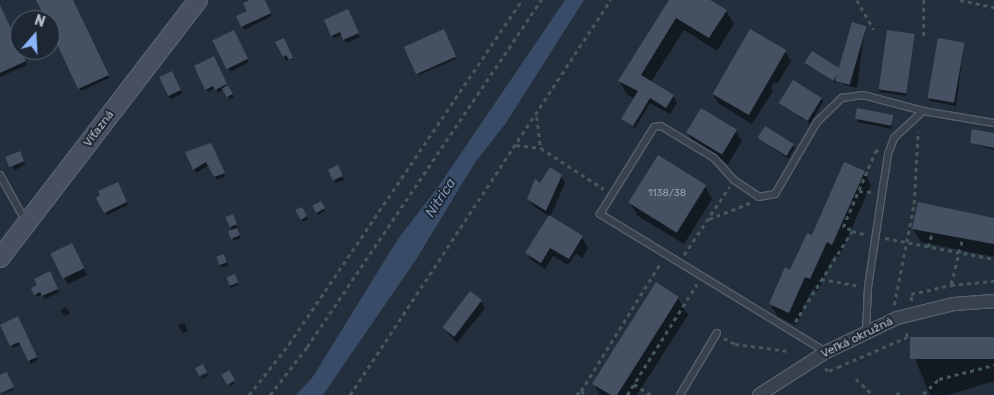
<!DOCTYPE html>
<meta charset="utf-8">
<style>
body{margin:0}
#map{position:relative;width:994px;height:395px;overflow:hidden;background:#242f3e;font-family:Rubik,sans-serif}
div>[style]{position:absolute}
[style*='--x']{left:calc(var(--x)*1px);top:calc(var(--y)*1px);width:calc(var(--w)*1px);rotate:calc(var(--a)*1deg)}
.water>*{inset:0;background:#394c67}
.shadow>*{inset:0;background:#0007;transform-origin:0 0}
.building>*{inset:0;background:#455162;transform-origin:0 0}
.path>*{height:2.5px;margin-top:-1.25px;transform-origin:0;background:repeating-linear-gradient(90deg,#44595c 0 4px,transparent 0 8px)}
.roads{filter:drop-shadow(1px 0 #565f6c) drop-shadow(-1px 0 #565f6c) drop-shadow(0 1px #565f6c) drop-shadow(0 -1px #565f6c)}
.lane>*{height:6px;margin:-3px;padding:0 3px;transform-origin:3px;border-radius:3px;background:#38414e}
.street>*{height:12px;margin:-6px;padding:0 6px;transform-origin:6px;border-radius:6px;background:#38414e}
.secondary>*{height:18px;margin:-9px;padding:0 9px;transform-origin:9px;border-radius:9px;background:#465061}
span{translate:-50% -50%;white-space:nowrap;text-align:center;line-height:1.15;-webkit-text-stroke:4px #1d2633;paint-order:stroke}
.number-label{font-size:10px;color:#98a1af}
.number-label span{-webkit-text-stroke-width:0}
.street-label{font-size:12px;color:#b4bcc9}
.water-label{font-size:14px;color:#7c92b1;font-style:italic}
.north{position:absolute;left:10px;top:10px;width:50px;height:50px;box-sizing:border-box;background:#1d2633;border:1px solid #59626f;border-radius:50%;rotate:19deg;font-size:14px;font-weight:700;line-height:20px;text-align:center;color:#b4bcc9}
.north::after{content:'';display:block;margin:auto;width:18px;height:22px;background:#8ab4f8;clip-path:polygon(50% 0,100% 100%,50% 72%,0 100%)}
</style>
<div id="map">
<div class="water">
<i style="clip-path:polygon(565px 0,584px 0,506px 123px,474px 164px,417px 258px,323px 395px,296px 395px,312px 378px,398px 239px,438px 187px)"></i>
</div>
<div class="shadow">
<i style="clip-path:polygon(39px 0,72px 0,109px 78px,81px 91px)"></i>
<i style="clip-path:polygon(253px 0,264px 0,272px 16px,244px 30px,238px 16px,248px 11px)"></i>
<i style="clip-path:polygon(671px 0,708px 0,726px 11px,734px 24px,717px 51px,684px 30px,651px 82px,673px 96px,677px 103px,670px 114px,650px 103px,635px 128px,623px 119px,635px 99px,627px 94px,619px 81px)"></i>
<i style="clip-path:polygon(0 7px,27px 65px,0 77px)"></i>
<i style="clip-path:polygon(349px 14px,360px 37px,346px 43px,342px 35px,334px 38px,332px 35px)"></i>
<i style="clip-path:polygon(865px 27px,857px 88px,844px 85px,842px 82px)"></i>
<i style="left:233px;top:32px;width:34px;height:21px;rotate:62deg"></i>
<i style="left:445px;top:34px;width:27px;height:41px;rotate:66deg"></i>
<i style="clip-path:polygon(914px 36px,906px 96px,880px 92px,878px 89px)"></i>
<i style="clip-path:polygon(283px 40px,293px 60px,286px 60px,277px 43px)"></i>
<i style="clip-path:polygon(964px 45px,956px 106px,930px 101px,928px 98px)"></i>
<i style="clip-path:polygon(785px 51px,791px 61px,777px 84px,774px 82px,771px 88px,773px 91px,752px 124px,718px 103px,712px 93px)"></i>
<i style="clip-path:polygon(213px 58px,234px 97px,230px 99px,224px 89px,218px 93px,216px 88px,208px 92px,196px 66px)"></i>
<i style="clip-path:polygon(806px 62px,840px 70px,842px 73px,835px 83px)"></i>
<i style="left:171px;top:72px;width:24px;height:13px;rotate:62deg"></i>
<i style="clip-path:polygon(822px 99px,823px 102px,810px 124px,780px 103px)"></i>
<i style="clip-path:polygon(858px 110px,892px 116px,892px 129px,857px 122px)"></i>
<i style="clip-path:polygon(736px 131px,742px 141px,728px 164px,693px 143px,688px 133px)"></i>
<i style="clip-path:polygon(994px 135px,994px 150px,971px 143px)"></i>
<i style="clip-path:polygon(759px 138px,793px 145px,795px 148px,788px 159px)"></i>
<i style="clip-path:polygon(210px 145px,225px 176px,217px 180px,209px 165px,196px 173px,186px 153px)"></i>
<i style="left:19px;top:153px;width:13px;height:12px;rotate:61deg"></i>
<i style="clip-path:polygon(339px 169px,344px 180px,336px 183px,329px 170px)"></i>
<i style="clip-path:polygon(864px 172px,871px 185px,839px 257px,834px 255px,818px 291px,812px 289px,796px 325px,778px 317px,770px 304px,813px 237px)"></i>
<i style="clip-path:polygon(561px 176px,565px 183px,550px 217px,533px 206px,529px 199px)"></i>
<i style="clip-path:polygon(117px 184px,128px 205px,107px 215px,98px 198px)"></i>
<i style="clip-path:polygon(705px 186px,712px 199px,684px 244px,638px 216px,630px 203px)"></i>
<i style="left:321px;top:203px;width:9px;height:8px;rotate:63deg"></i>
<i style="clip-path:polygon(301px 208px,308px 219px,303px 222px,297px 211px)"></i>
<i style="clip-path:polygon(549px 217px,582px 237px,588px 248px,582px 258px,576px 254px,568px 265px,553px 256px,545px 269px,531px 260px,527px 253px)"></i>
<i style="clip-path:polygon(234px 219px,241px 238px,233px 241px,231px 226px)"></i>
<i style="clip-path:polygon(994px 219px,994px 257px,921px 242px,913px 229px)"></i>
<i style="clip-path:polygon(75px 252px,87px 275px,68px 284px,64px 278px)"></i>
<i style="clip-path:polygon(224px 256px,228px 266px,221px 267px,219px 264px)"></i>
<i style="clip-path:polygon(51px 276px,59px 292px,45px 299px,42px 295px,37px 297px,33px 289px)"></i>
<i style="clip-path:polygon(236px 278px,238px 285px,231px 288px,229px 284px)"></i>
<i style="clip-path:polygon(678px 298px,688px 315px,637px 395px,600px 395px,594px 384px)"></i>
<i style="clip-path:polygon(481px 301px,485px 308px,457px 343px,443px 328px)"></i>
<i style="clip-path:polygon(66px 307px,70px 314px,64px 316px,60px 310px)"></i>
<i style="clip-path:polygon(17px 317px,38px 360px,31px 364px,22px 344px,13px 348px,1px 325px)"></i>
<i style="clip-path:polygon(184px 323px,188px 331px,182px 333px,178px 325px)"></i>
<i style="clip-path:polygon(994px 339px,994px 381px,948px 395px,930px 395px,915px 359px)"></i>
<i style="left:228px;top:372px;width:13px;height:6px;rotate:58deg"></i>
<i style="left:207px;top:374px;width:2px;height:7px;rotate:63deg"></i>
<i style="clip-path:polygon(13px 388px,14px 390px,2px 394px)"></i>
</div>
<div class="building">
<i style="clip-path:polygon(36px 0,73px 0,109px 75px,78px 89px,50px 29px,50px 20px,46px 20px)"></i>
<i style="clip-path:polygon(250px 0,265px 0,271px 13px,241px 27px,236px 16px,247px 11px,243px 3px)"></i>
<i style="clip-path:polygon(669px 0,710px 0,727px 10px,709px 38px,676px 18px,641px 75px,674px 95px,666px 108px,650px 98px,633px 126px,621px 119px,638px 91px,618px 81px)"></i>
<i style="clip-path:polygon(0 5px,26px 61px,0 73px)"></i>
<i style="clip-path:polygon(348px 9px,359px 33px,343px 40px,340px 32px,331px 36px,324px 20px)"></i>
<i style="left:852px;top:22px;width:15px;height:61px;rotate:16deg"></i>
<i style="left:444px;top:29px;width:30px;height:44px;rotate:66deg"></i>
<i style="left:750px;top:29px;width:42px;height:75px;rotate:30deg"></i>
<i style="left:234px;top:30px;width:32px;height:24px;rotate:64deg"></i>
<i style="left:887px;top:30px;width:28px;height:60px;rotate:8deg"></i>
<i style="clip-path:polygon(284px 38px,293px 58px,289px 60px,286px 55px,283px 57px,275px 42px)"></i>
<i style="left:938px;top:38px;width:27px;height:61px;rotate:10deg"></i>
<i style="left:812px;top:51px;width:34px;height:14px;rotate:32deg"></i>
<i style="clip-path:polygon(214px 56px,227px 84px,215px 90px,213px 86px,205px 90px,194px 66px)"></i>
<i style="left:172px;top:71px;width:21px;height:14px;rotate:65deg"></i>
<i style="left:793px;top:80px;width:34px;height:27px;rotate:32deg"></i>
<i style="left:228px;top:85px;width:10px;height:7px;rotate:61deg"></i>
<i style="left:701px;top:108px;width:42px;height:29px;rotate:31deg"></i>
<i style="left:857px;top:108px;width:37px;height:11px;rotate:11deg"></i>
<i style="left:765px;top:126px;width:34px;height:14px;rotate:32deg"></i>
<i style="clip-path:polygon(972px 129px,994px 133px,994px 148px,970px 143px)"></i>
<i style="clip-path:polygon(211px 143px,225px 173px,214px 177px,206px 162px,193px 170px,185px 152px)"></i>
<i style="left:20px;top:151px;width:11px;height:16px;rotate:68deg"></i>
<i style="left:658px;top:155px;width:57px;height:56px;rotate:32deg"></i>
<i style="clip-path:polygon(844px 162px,865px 171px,832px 245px,827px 242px,810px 279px,805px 277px,789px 313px,769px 304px,785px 267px,790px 270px,807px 233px,812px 235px)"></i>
<i style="left:338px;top:165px;width:12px;height:11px;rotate:66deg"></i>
<i style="clip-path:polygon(550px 167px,562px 175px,546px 211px,527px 199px,535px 179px,540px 183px)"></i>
<i style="clip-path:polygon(118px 182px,127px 202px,104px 213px,96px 198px,100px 195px,98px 191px)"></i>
<i style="left:321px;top:201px;width:8px;height:10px;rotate:60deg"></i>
<i style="clip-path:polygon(918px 202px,994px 218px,994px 244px,912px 229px)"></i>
<i style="clip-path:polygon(302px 207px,307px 216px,301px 220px,295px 210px)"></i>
<i style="left:233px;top:214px;width:11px;height:8px;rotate:68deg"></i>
<i style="clip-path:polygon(549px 215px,583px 236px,569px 259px,550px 248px,541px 263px,525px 253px)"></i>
<i style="clip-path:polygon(237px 228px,240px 235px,231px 239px,228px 231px)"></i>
<i style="left:72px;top:243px;width:28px;height:24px;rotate:64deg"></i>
<i style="left:224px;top:254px;width:9px;height:8px;rotate:72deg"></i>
<i style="clip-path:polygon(50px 271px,58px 289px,42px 296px,40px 292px,34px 295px,31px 288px,37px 285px,34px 279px)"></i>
<i style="left:235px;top:274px;width:9px;height:9px;rotate:69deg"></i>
<i style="clip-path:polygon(656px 282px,679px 297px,617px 395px,611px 395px,592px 384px)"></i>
<i style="left:470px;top:291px;width:15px;height:46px;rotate:37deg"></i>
<i style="clip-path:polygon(18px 316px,37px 357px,28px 361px,19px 342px,10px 346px,0 325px)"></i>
<i style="left:994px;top:337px;width:22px;height:84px;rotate:90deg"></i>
<i style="left:203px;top:364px;width:9px;height:9px;rotate:63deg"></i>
<i style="left:229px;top:370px;width:12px;height:9px;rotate:59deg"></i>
<i style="clip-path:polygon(7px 372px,14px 387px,0 393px,0 375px)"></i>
</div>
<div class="path">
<i style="--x:857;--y:0;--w:34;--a:60"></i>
<i style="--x:924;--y:0;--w:39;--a:90"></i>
<i style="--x:960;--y:0;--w:35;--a:12"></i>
<i style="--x:537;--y:117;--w:31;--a:83"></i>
<i style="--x:516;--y:145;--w:25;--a:7"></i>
<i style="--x:541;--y:148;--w:75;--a:33.1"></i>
<i style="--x:859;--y:191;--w:13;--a:4"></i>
<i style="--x:709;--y:219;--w:44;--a:-21.3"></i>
<i style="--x:851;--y:230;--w:9;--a:-159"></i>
<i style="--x:843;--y:227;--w:84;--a:-66.8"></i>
<i style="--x:876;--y:150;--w:3;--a:18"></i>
<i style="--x:885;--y:238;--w:111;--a:10.9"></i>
<i style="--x:928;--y:247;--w:15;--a:-74"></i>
<i style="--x:684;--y:255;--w:82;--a:-56.5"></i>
<i style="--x:821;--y:279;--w:39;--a:10"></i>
<i style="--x:951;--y:284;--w:45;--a:-76"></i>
<i style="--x:911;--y:301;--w:7;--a:-90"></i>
<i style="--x:911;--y:294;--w:41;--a:-12.7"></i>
<i style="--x:951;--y:285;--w:43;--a:-5.3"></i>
<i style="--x:894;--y:305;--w:103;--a:-78.8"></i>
<i style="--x:914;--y:204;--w:73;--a:-86.9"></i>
<i style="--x:795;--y:322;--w:107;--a:-57.9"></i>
<i style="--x:852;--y:231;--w:13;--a:13"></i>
<i style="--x:724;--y:338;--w:13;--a:29"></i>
<i style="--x:735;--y:344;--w:53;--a:7.5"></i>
<i style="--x:825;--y:368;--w:5;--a:37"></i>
<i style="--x:829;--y:371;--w:10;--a:-24"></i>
<i style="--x:838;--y:367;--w:75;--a:-23.5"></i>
<i style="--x:907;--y:337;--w:7;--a:-106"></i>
<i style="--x:856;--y:379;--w:23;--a:43"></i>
<i style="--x:634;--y:384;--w:20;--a:33"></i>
<i style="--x:581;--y:391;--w:7;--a:34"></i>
<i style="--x:923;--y:394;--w:22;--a:-43"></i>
<i style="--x:939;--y:379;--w:57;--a:-14.3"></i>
<i style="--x:249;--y:395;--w:65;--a:-51.9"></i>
<i style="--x:289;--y:344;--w:415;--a:-55.9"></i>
<i style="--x:270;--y:395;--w:61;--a:-52.4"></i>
<i style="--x:307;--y:347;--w:419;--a:-56"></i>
<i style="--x:350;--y:395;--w:473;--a:-56.6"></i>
<i style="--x:576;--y:395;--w:6;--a:-39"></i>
<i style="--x:581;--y:391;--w:152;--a:-58.2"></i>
<i style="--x:627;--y:395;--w:131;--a:-57.8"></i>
<i style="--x:896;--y:395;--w:5;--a:-37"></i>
</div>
<div class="roads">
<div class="lane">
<i style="--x:0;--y:175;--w:54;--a:61"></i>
<i style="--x:866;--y:331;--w:44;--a:-87.4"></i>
<i style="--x:868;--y:287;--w:95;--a:-81.5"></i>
<i style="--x:882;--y:193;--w:39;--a:-81"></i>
<i style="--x:888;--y:154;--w:17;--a:-69"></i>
<i style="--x:894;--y:138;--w:40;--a:-43"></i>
<i style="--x:923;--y:111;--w:72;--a:9.6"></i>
<i style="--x:826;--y:352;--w:265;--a:-148.6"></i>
<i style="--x:600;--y:214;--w:102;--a:-58.2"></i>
<i style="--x:654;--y:127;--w:7;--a:-8"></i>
<i style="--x:661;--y:126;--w:62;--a:31.1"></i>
<i style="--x:714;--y:158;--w:30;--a:48"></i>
<i style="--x:734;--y:180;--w:30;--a:34"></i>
<i style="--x:759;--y:197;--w:16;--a:-11"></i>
<i style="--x:775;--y:194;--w:83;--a:-59.7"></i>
<i style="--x:817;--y:122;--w:35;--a:-44"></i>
<i style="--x:842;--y:98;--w:21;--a:-8"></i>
<i style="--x:863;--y:95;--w:62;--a:14.9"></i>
<i style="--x:680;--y:395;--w:72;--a:-59.2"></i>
</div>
<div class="street">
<i style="--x:759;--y:395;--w:80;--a:-32.7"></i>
<i style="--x:826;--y:352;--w:79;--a:-25.6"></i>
<i style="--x:897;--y:318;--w:59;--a:-13.8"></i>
<i style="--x:954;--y:304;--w:40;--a:-4.3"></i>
</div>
<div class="secondary">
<i style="--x:0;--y:258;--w:325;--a:-52.5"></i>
</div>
</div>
<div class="number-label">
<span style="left:667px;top:194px">1138/38</span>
</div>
<div class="street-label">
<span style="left:99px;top:129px;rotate:-53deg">Víťazná</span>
<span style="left:857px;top:338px;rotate:-26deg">Veľká okružná</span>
</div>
<div class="water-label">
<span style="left:441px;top:198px;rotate:-57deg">Nitrica</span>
</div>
<div class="north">N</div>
</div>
